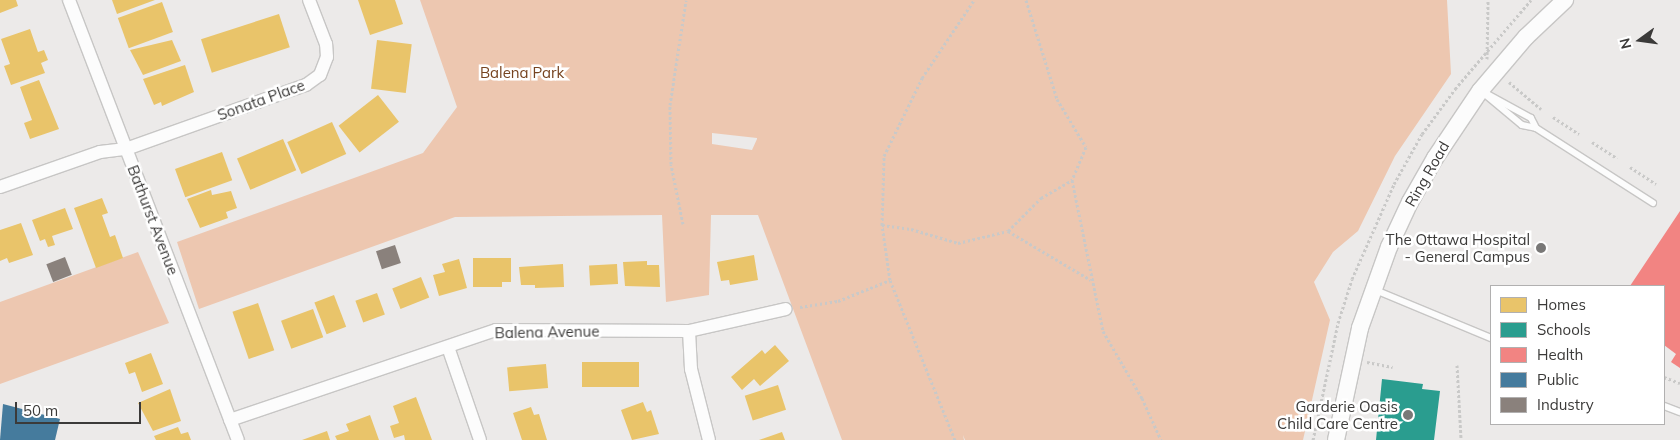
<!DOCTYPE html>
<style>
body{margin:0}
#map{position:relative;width:1680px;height:440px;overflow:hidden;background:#eceae9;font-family:Mulish,sans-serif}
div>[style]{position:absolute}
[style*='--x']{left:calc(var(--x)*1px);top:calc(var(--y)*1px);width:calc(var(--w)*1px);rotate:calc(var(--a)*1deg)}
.green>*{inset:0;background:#edc7b0}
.homes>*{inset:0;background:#e9c46a;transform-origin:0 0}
.schools>*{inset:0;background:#2a9d8f}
.health>*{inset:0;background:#f28482}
.public>*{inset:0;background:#457b9d}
.industry>*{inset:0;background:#8a817c;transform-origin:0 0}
.path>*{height:3px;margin-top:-1.5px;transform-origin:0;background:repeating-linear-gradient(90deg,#c9c9c8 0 2.5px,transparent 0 5px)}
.roads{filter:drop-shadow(1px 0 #c7c6c5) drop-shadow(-1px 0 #c7c6c5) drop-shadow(0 1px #c7c6c5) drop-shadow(0 -1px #c7c6c5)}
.service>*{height:6px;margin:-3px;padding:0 3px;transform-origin:3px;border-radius:3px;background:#fcfcfc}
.minor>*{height:12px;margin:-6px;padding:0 6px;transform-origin:6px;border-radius:6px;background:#fcfcfc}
.tertiary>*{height:16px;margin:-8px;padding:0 8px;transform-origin:8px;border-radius:8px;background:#fcfcfc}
.dots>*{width:14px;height:14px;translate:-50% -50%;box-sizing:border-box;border:2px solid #fff;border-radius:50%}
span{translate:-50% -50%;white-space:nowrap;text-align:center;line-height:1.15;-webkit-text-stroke:5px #fff;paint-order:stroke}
.park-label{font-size:15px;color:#76431f}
.street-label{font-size:15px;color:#3b3a39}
.poi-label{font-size:15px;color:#3b3a39}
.right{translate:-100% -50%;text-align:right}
.legend{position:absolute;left:1490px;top:285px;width:175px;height:140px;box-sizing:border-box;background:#fff;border:1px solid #b1b0b0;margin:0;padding:6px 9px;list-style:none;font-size:15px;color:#3b3a39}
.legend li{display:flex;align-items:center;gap:10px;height:25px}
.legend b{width:25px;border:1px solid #b1b0b0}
.north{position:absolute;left:1615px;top:15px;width:50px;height:50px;-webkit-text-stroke:4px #fff;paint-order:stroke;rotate:256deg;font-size:14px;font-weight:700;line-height:20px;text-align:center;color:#3b3a39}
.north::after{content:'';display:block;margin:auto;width:18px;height:22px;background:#3b3a39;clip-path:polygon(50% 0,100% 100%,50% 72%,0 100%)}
.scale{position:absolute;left:15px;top:402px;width:126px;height:22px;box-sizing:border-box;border:2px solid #3b3a39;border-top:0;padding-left:6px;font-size:15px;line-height:18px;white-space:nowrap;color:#3b3a39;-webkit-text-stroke:4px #fff;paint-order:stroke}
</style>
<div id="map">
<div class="green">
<i style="clip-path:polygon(evenodd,420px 0,1447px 0,1451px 74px,1395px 156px,1358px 231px,1333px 252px,1314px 282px,1330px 320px,1303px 440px,965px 440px,963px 435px,964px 440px,842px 440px,758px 215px,711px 215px,709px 295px,666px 302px,662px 215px,455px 217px,199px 309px,177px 242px,423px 153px,457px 107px,420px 0,712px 133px,757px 138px,757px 139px,752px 150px,712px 144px,712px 133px)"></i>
<i style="clip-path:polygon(138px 252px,169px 323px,0 384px,0 302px)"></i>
</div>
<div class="homes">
<i style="clip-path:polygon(0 0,16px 0,18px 6px,0 13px)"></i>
<i style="clip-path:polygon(112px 0,155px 0,117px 14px)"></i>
<i style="clip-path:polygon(358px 0,395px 0,403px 24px,370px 35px)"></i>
<i style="left:162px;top:2px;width:32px;height:47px;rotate:70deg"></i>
<i style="left:279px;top:14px;width:35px;height:82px;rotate:72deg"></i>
<i style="clip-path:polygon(30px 29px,38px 52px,44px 50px,48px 60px,41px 63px,45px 73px,11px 85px,4px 66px,10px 64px,1px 39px)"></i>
<i style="clip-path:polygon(172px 40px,181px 61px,143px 75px,130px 50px)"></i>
<i style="left:377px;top:40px;width:35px;height:49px;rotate:7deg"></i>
<i style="clip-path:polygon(185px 65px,194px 92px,162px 106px,161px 102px,154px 105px,143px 79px)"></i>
<i style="clip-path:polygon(39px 80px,59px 129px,30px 139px,24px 123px,32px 120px,20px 87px)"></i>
<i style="left:378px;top:95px;width:34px;height:50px;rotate:52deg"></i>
<i style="left:332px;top:122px;width:35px;height:49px;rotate:66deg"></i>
<i style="left:283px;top:139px;width:34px;height:50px;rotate:67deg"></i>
<i style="left:222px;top:152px;width:30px;height:50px;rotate:70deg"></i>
<i style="clip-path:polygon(211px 190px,212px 195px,231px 191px,237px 208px,226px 212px,228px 218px,200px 228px,187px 199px)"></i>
<i style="clip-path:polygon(102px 198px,108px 213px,102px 215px,110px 237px,115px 235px,123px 258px,96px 268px,74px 208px)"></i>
<i style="clip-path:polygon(65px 208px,73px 229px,52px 236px,55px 245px,48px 247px,45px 239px,40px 241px,32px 220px)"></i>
<i style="clip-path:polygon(21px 223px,33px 255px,9px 263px,7px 258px,0 261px,0 230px)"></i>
<i style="clip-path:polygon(754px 255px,758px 280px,730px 285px,729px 280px,721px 281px,717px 262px)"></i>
<i style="clip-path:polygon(473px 258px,511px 258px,511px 282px,502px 282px,502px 287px,473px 287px)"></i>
<i style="clip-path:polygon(459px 259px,467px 288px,439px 296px,433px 275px,445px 272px,442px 264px)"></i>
<i style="clip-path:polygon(647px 261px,647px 265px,659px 265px,660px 287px,625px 286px,623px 262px)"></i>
<i style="clip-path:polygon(563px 264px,564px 287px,535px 288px,535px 285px,521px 285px,519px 267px)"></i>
<i style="left:617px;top:264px;width:20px;height:28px;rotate:87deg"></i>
<i style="left:421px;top:277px;width:22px;height:31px;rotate:68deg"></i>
<i style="left:377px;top:293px;width:23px;height:23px;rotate:70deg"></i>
<i style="left:334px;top:295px;width:34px;height:21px;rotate:69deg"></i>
<i style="left:258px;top:303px;width:50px;height:27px;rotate:71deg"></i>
<i style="left:313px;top:309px;width:30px;height:34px;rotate:70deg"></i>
<i style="clip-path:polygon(775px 345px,789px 361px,760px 386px,754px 379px,742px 390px,731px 377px,762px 350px,765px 354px)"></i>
<i style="clip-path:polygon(151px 353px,163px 384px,142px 392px,135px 372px,129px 374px,125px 363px)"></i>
<i style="left:639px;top:362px;width:25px;height:57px;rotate:90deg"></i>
<i style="left:546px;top:364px;width:24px;height:39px;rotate:85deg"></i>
<i style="left:778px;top:385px;width:26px;height:35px;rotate:72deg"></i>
<i style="clip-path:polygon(170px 389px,181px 421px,153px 431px,138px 403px)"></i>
<i style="clip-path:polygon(416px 397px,432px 440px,405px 440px,404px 435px,394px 438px,390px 426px,399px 423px,393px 406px)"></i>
<i style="clip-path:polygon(643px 402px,647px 412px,651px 410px,659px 434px,632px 440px,621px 410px)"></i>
<i style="clip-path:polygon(531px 407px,534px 415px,539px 414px,547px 440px,522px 440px,513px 413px)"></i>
<i style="clip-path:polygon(370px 415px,379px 440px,337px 440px,335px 436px,349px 431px,346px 424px)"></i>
<i style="clip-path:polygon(178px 427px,181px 434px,188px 432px,191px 440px,156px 440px,154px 436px)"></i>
<i style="clip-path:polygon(327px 431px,330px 440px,302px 440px)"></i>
<i style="clip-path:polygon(782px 432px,785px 440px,759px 440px)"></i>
</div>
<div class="schools">
<i style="clip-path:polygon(1382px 379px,1423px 384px,1422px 389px,1440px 391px,1434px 440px,1376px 440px)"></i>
</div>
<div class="health">
<i style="clip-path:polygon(1680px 211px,1680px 368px,1671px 362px,1676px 354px,1664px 345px,1664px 286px,1630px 286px)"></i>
</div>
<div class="public">
<i style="clip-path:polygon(3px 404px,60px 419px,55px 440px,0 440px)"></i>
</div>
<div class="industry">
<i style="left:395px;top:245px;width:19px;height:20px;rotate:72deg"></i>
<i style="left:65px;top:257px;width:19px;height:20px;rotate:69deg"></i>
</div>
<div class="path">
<i style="--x:1026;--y:0;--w:104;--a:72.6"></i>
<i style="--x:1057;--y:99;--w:56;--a:58.9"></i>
<i style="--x:1086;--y:147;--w:36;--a:113"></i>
<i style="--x:1072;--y:180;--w:154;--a:78.4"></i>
<i style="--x:1103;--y:331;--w:78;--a:59.8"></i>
<i style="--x:1142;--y:398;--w:46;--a:65.7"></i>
<i style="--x:1487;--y:59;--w:59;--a:-89"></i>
<i style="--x:1509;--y:82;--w:42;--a:40.2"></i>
<i style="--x:1553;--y:117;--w:31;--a:33"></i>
<i style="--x:1592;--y:142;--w:30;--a:33"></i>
<i style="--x:1630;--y:167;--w:31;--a:33"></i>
<i style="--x:683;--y:224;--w:61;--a:-101.3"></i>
<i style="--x:671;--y:164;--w:59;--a:-91"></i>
<i style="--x:670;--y:105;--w:106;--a:-81.3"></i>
<i style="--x:882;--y:225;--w:29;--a:8"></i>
<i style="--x:911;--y:229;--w:49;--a:16.6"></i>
<i style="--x:958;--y:243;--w:51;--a:-13.5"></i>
<i style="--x:1008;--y:231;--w:96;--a:30.6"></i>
<i style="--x:1008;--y:231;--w:47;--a:-45"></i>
<i style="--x:1041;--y:198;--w:36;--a:-30"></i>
<i style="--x:800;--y:307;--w:38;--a:-9"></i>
<i style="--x:838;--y:301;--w:56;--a:-22"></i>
<i style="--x:1367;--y:362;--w:26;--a:11"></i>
<i style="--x:1457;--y:365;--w:75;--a:86.9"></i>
<i style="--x:1664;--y:377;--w:17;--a:21"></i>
<i style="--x:955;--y:440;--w:173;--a:-112.1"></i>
<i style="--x:890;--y:280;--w:56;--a:-98.3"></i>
<i style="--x:882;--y:225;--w:69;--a:-88.3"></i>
<i style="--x:884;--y:156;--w:87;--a:-64"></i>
<i style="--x:922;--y:78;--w:94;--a:-56.3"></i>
<i style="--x:1313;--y:440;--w:120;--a:-77.9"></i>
<i style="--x:1338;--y:323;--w:46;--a:-72.3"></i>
<i style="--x:1352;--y:279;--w:104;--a:-66.1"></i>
<i style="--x:1394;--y:184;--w:57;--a:-60.8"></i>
<i style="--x:1422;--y:134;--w:56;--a:-53.7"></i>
<i style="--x:1455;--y:89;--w:117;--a:-49.5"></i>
</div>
<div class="roads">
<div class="service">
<i style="--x:1481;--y:91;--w:53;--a:39.7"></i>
<i style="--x:1522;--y:125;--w:14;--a:12"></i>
<i style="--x:1536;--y:128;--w:139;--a:32.7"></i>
<i style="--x:1485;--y:93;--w:52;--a:28.5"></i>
<i style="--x:1531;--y:118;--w:11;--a:63"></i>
<i style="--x:1375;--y:290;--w:126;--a:22.5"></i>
<i style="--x:1664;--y:406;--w:17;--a:21"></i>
</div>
<div class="minor">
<i style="--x:69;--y:0;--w:471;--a:69"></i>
<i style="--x:0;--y:187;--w:106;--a:-19.3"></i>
<i style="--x:100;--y:152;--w:26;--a:-7"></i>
<i style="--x:126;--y:149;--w:191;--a:-19.6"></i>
<i style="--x:306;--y:85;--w:17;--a:-36"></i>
<i style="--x:320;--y:75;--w:19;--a:-69"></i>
<i style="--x:327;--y:57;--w:13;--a:-94"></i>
<i style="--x:326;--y:44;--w:47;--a:-111.1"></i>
<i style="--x:689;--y:331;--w:38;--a:87"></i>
<i style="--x:691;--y:369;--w:73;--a:75.8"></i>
<i style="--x:448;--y:347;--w:98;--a:71"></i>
<i style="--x:230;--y:420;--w:281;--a:-18.7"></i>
<i style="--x:496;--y:330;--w:193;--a:0.3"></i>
<i style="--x:689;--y:331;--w:99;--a:-12.8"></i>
</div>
<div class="tertiary">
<i style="--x:1336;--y:440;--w:115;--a:-77.9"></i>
<i style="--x:1360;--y:328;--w:86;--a:-70.3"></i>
<i style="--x:1389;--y:247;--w:50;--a:-65"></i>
<i style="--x:1410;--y:202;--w:51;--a:-60.4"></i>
<i style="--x:1435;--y:158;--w:81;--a:-56.1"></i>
<i style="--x:1480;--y:91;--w:71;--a:-49.6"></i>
<i style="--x:1526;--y:37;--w:54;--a:-43.5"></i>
</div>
</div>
<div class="dots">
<i style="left:1541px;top:248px;background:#797877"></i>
<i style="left:1408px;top:415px;background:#797877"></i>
</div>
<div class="park-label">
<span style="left:522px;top:73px">Balena Park</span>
</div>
<div class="street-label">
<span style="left:261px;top:100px;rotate:-20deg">Sonata Place</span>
<span style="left:1427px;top:174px;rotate:-60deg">Ring Road</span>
<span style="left:153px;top:220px;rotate:69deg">Bathurst Avenue</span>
<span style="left:547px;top:332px;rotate:-1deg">Balena Avenue</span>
</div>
<div class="poi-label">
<span class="right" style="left:1530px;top:248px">The Ottawa Hospital<br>- General Campus</span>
<span class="right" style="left:1398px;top:415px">Garderie Oasis<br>Child Care Centre</span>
</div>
<ul class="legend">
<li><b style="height:14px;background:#e9c46a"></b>Homes</li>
<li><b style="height:14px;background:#2a9d8f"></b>Schools</li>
<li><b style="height:14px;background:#f28482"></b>Health</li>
<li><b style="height:14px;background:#457b9d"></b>Public</li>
<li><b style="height:14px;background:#8a817c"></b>Industry</li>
</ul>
<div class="north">N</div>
<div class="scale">50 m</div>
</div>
